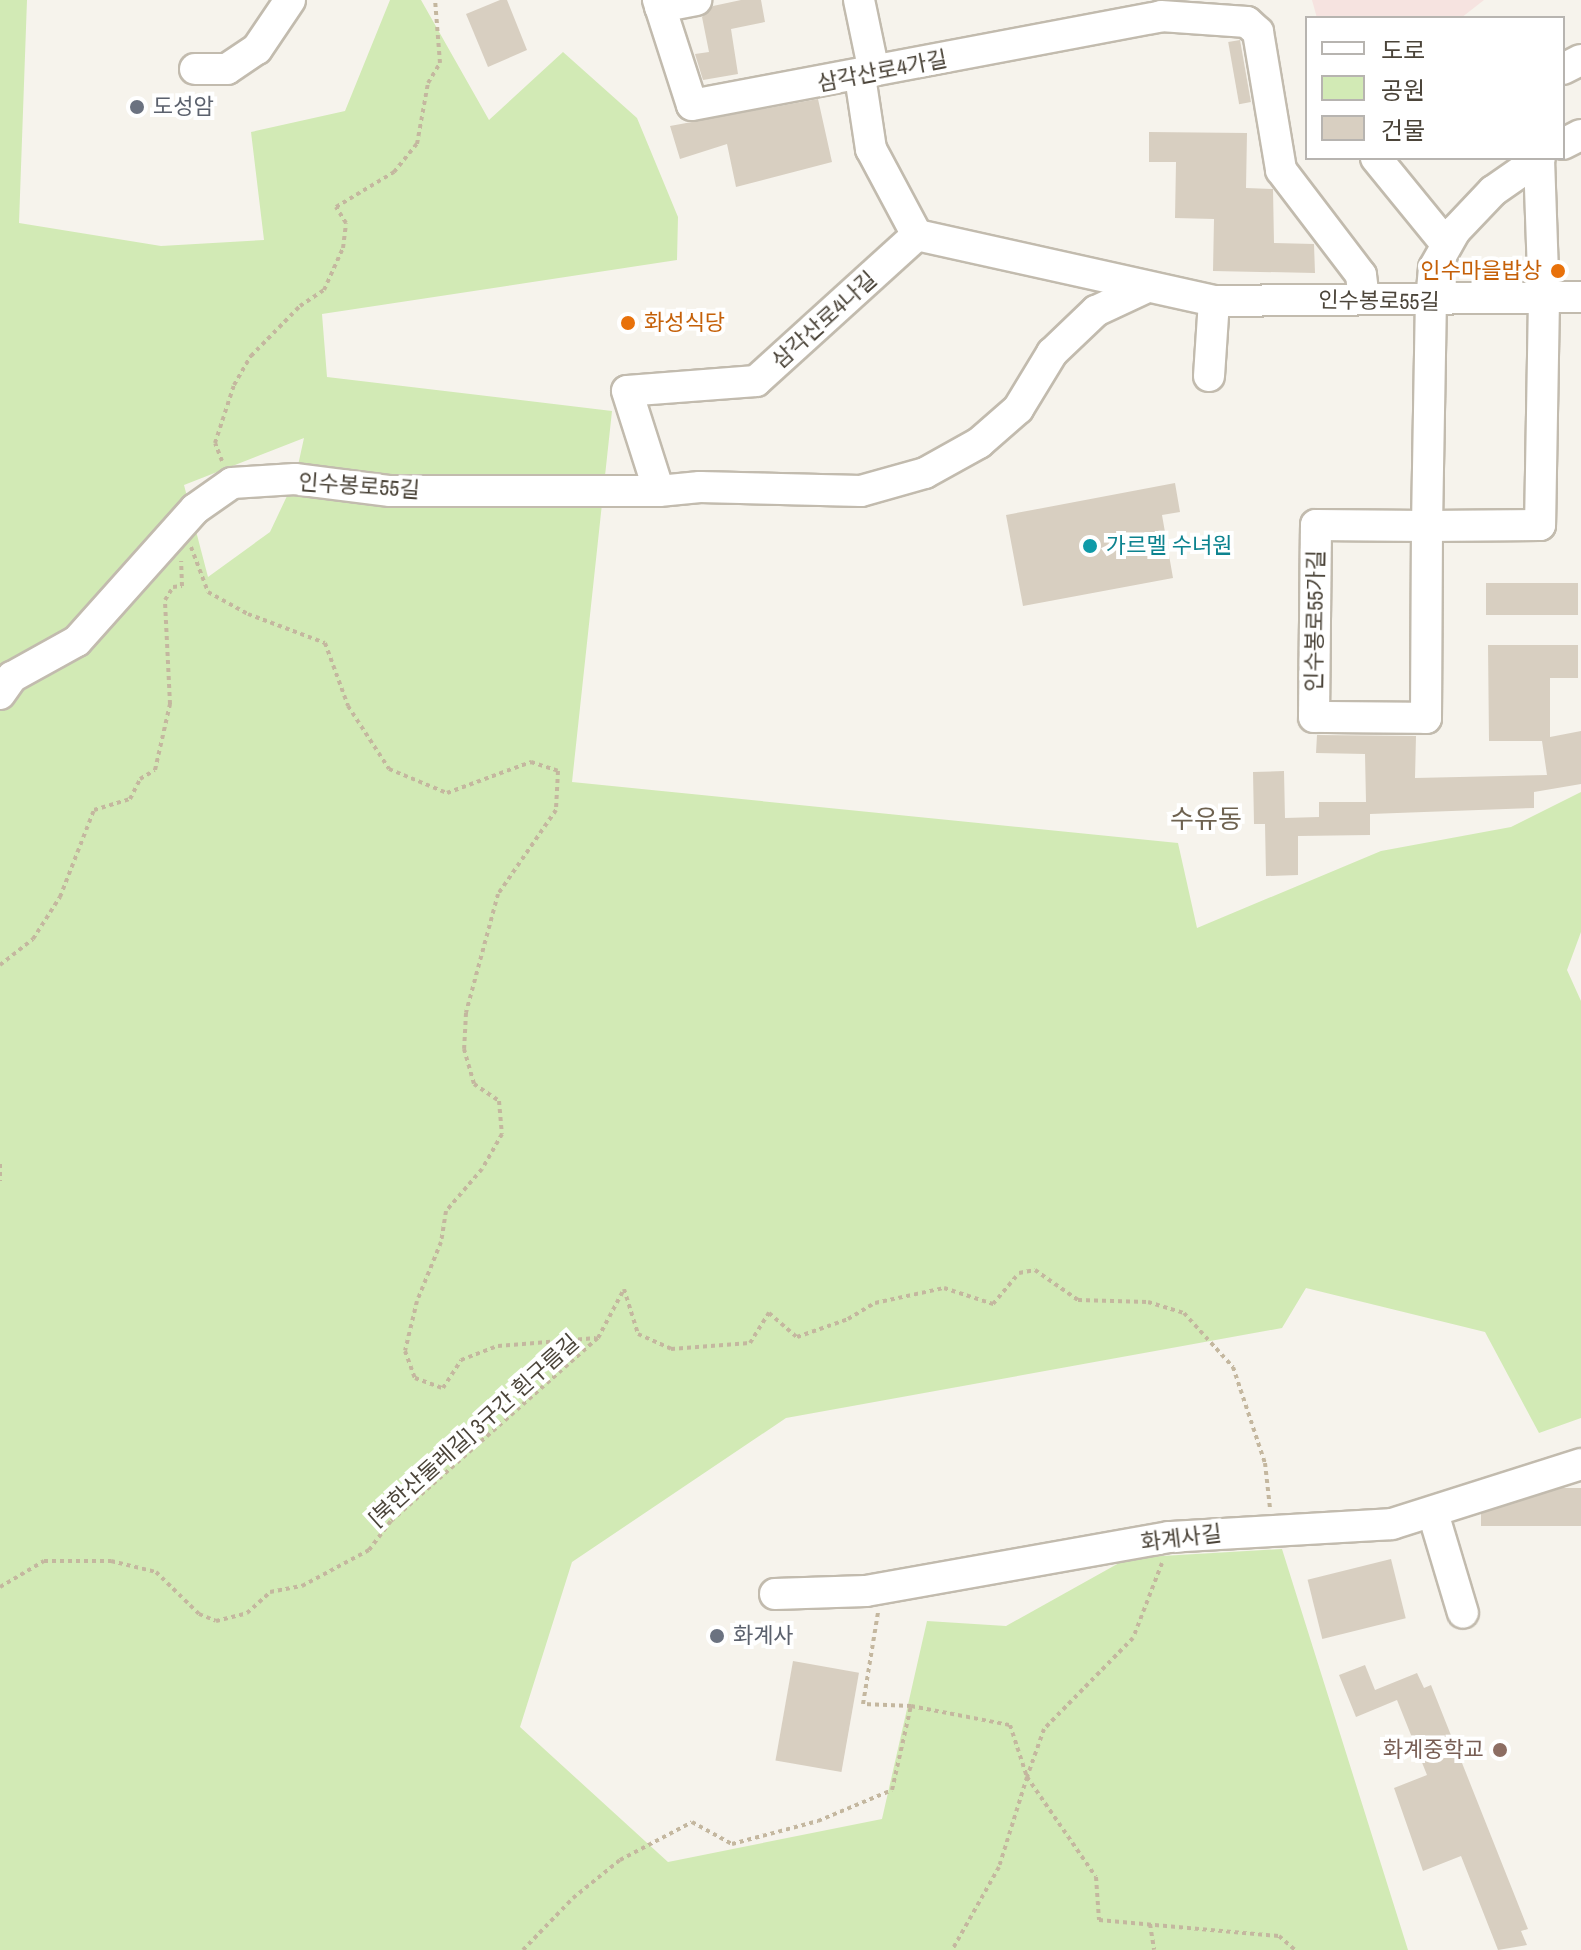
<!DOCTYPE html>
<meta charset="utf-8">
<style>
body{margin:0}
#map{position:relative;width:1581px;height:1950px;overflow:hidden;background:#f6f3ec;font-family:"Archivo Narrow","Noto Sans KR",sans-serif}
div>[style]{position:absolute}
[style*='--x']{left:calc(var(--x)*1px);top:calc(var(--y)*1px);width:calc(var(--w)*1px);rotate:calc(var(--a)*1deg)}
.medical>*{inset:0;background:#f6e3e0}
.green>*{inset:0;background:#d2eab5}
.building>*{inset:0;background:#d8cfc1;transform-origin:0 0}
.path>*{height:4px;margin-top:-2px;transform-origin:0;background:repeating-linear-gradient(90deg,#c4b79f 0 4px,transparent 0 8px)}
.roads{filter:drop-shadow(2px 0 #c2bbae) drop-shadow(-2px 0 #c2bbae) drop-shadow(0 2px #c2bbae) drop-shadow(0 -2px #c2bbae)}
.minor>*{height:30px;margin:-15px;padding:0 15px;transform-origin:15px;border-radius:15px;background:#fff}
.dots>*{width:22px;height:22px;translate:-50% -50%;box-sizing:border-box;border:4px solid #fff;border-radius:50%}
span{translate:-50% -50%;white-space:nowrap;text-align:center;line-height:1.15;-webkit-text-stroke:8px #fff;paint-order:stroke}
.street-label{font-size:22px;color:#4b4439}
.worship-label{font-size:22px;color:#5b616d}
.left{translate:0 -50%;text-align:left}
.food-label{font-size:22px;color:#c56008}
.right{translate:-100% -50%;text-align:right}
.culture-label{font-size:22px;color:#0d838f}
.education-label{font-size:22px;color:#785e54}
.quarter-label{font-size:26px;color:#6e6250}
.legend{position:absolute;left:1305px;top:16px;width:260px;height:144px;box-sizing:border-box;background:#fff;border:2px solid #b7b4b0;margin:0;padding:10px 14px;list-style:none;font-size:24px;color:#4b4439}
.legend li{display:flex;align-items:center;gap:16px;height:40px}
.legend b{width:40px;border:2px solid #b7b4b0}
</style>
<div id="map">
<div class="medical">
<i style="clip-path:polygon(1312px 0,1484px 0,1461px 18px,1317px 18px)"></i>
</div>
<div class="green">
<i style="clip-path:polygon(evenodd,0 0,27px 0,19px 223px,161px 246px,264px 240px,251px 132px,345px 111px,390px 0,421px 0,489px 120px,563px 52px,637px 118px,678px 217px,677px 260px,322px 314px,327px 377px,612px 411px,572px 782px,1178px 843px,1197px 928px,1381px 851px,1511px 827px,1581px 792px,1581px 932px,1567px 970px,1581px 1001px,1581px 1418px,1539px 1433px,1485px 1332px,1306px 1288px,1282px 1328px,786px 1418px,572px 1562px,520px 1727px,668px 1862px,882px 1819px,927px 1621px,1006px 1626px,1128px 1558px,1282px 1549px,1408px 1950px,0 1950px,0 0,304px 438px,295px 479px,270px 532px,208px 577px,184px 485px,304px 438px)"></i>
</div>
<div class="building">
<i style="clip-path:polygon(500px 0,507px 0,527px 50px,488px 67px,466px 14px)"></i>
<i style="clip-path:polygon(741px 0,761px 0,765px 22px,731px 29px,738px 74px,703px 80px,695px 54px,709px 52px,702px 17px,713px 6px)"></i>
<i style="left:1240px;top:40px;width:63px;height:12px;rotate:80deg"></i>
<i style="clip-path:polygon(818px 99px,832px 162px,736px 187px,727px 144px,680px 159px,670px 126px)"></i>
<i style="clip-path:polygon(1149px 132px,1247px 133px,1246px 188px,1273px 189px,1274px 243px,1314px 244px,1315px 273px,1213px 271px,1214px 219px,1175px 218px,1176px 162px,1149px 162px)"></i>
<i style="clip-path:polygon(1175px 483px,1180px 512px,1162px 515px,1173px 578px,1023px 606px,1006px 515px)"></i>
<i style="left:1486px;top:583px;width:92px;height:32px"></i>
<i style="clip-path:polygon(1488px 645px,1578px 645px,1578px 678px,1550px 678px,1550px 737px,1581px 731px,1581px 784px,1534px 792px,1534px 808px,1370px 814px,1370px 835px,1298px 836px,1298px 875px,1266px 876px,1265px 824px,1254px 824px,1253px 772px,1284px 771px,1285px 818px,1319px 817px,1319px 802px,1366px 802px,1365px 754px,1316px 753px,1317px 735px,1416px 736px,1415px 778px,1547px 775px,1542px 741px,1489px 741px)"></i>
<i style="left:1581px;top:1488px;width:38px;height:100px;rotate:90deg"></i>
<i style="left:1391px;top:1559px;width:61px;height:86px;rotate:76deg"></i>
<i style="left:793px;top:1661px;width:67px;height:101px;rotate:10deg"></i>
<i style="clip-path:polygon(1365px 1665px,1375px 1690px,1417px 1673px,1424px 1688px,1431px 1685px,1528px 1929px,1521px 1931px,1527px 1945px,1498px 1950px,1461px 1856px,1423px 1871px,1394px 1788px,1427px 1775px,1397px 1700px,1356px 1717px,1339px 1675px)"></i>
</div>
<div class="path">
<i style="--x:222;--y:461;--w:19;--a:-111"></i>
<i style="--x:215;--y:443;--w:61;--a:-71.9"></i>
<i style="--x:234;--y:385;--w:34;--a:-60"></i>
<i style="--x:251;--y:356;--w:70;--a:-45.6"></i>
<i style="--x:300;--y:306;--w:29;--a:-34"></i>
<i style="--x:324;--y:290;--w:46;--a:-65.7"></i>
<i style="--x:343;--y:248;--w:25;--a:-83"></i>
<i style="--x:346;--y:223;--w:19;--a:-122"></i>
<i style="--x:336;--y:207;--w:68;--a:-31.1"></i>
<i style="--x:394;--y:172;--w:36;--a:-51"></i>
<i style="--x:417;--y:144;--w:62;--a:-79.8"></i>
<i style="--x:428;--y:83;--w:23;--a:-59"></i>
<i style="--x:440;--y:63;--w:63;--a:-94.5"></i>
<i style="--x:191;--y:547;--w:48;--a:69.3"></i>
<i style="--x:208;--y:592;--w:46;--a:28.8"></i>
<i style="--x:248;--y:614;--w:82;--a:20.6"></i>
<i style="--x:325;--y:643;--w:67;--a:69.9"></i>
<i style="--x:348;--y:706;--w:75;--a:56.9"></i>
<i style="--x:389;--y:769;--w:63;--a:22.5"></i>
<i style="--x:447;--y:793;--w:90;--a:-20.3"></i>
<i style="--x:531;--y:762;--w:28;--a:18"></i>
<i style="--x:558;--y:771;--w:39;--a:93"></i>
<i style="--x:556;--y:810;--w:102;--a:124.6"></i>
<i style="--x:498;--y:894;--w:123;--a:105.1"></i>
<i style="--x:466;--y:1013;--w:36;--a:93"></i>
<i style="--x:464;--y:1049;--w:36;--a:74"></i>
<i style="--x:474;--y:1084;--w:30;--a:34"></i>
<i style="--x:499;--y:1101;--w:33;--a:85"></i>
<i style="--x:502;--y:1134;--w:40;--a:119.7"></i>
<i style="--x:482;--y:1169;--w:55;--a:130.6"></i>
<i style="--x:446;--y:1211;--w:31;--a:99"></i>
<i style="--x:441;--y:1242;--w:64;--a:112.1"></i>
<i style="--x:417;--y:1301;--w:51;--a:103.5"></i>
<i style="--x:405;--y:1351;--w:29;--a:70"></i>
<i style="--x:415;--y:1378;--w:30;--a:20"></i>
<i style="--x:443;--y:1388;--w:33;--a:-57"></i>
<i style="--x:461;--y:1360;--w:40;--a:-21"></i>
<i style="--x:498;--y:1346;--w:98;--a:-4.7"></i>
<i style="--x:0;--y:965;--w:42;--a:-38.2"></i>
<i style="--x:33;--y:939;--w:50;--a:-57.3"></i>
<i style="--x:60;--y:897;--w:93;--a:-68.7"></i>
<i style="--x:94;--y:810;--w:38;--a:-17"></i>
<i style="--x:130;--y:799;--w:22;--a:-63"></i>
<i style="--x:140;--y:779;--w:17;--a:-31"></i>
<i style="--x:155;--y:770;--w:68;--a:-77.2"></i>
<i style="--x:170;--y:704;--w:104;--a:-92.8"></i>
<i style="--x:165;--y:600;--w:15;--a:-58"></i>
<i style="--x:173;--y:587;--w:9;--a:-6"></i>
<i style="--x:182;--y:586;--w:25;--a:-92"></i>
<i style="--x:0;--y:1164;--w:17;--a:90"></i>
<i style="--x:1162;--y:1563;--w:80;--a:111.1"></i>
<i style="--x:1133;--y:1638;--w:127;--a:134.4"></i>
<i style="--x:1044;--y:1729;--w:51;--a:109.5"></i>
<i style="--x:1027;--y:1777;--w:121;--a:55.4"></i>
<i style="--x:1096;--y:1877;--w:43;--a:86"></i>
<i style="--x:1099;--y:1920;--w:181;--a:5.1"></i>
<i style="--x:1279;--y:1936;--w:21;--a:41"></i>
<i style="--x:0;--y:1587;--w:51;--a:-30.6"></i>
<i style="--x:44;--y:1561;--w:67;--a:0"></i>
<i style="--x:111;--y:1561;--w:46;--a:13.7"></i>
<i style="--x:156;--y:1572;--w:60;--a:44.3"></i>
<i style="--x:199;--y:1614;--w:18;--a:22"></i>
<i style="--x:216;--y:1621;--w:32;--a:-14"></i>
<i style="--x:247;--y:1613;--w:31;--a:-42"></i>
<i style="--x:270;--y:1592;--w:33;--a:-11"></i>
<i style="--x:302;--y:1586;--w:76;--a:-28.2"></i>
<i style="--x:369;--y:1550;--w:36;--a:-53"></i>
<i style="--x:391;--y:1521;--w:276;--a:-41.5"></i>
<i style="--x:598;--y:1338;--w:55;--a:-62"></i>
<i style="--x:624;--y:1289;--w:47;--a:72.7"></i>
<i style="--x:638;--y:1334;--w:36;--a:24"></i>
<i style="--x:671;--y:1349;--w:79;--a:-4.3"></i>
<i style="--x:750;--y:1343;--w:36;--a:-58"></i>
<i style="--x:769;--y:1313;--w:37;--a:41"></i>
<i style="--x:797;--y:1337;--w:54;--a:-19.4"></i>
<i style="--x:848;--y:1319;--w:31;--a:-31"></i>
<i style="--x:875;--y:1303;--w:71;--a:-12.3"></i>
<i style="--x:944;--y:1288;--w:52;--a:18.1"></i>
<i style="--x:993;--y:1304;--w:40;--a:-50"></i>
<i style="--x:1019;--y:1273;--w:16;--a:-11"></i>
<i style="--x:1035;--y:1270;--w:52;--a:34.9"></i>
<i style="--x:1078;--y:1300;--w:70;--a:1.6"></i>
<i style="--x:1148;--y:1302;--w:38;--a:17"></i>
<i style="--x:1184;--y:1313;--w:73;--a:47.8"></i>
<i style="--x:1233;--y:1367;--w:101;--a:71.6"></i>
<i style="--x:1265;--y:1463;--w:45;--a:83.7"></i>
<i style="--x:911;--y:1706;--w:101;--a:10.9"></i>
<i style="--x:1010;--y:1725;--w:55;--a:71.9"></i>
<i style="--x:1027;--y:1777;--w:94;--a:107.3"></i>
<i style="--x:999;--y:1867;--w:95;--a:119.5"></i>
<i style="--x:1150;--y:1924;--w:26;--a:81"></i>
<i style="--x:523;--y:1950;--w:72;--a:-46.1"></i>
<i style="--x:573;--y:1898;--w:60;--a:-39"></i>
<i style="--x:620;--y:1860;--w:81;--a:-27.8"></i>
<i style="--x:692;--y:1822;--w:46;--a:28.8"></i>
<i style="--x:732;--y:1844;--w:89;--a:-15"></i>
<i style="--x:818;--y:1821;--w:80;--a:-22.7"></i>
<i style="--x:892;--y:1790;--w:86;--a:-77.3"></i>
<i style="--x:911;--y:1706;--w:48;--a:-177.6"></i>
<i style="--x:863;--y:1704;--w:93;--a:-80.7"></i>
</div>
<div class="roads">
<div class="minor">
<i style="--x:658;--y:0;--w:110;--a:72.1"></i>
<i style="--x:692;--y:105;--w:477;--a:-10.7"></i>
<i style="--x:1161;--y:16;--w:86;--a:4"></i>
<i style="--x:1247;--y:22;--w:15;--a:42"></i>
<i style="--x:1258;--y:32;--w:140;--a:80.5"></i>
<i style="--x:1281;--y:170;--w:132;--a:52.7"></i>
<i style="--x:1361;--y:275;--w:24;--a:83"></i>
<i style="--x:859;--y:0;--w:63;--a:78.2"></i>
<i style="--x:872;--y:62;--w:24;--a:118"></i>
<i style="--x:861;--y:83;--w:67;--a:81.4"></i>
<i style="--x:871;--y:149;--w:98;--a:61.9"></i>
<i style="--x:917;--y:235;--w:304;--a:12.5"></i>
<i style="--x:1214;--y:301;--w:367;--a:-0.6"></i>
<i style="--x:660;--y:7;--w:37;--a:-11"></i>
<i style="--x:195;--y:69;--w:32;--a:0"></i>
<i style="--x:227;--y:69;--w:36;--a:-34"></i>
<i style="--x:257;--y:49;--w:59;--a:-56"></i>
<i style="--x:1563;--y:69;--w:20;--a:-27"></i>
<i style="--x:1563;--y:144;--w:20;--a:-27"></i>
<i style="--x:1376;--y:158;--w:112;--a:50.8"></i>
<i style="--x:1539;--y:159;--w:140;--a:88"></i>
<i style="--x:1544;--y:299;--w:226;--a:91"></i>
<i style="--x:1540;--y:525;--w:113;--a:179.5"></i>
<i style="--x:1427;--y:526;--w:111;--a:-179.5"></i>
<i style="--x:1316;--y:525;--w:192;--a:90.6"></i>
<i style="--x:1314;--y:717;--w:112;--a:0.5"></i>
<i style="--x:1426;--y:718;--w:182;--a:-89.7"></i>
<i style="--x:1427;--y:536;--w:10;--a:-90"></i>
<i style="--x:1427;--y:526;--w:224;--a:-89"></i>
<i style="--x:1431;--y:302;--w:34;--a:-85"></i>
<i style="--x:1434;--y:268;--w:43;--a:-60.4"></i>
<i style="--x:1455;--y:231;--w:55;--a:-46.5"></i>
<i style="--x:1493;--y:191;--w:56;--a:-34.8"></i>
<i style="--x:1539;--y:159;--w:1;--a:-45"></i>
<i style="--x:917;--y:235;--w:217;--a:137.8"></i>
<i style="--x:756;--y:381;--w:129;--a:175.6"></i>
<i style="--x:627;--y:391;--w:105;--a:72.3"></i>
<i style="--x:659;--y:491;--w:41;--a:-5.6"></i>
<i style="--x:700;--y:487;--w:161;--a:1.4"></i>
<i style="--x:861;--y:491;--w:66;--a:-15.7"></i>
<i style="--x:925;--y:473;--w:62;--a:-29.1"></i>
<i style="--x:979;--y:443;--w:52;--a:-41.1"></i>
<i style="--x:1018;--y:409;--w:66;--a:-58.7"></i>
<i style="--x:1052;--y:353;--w:61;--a:-43.7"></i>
<i style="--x:1096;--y:311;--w:52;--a:-25.1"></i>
<i style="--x:1209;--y:376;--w:75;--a:-86.2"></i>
<i style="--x:0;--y:694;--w:21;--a:-55"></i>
<i style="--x:12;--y:677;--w:74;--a:-29"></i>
<i style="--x:77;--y:641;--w:177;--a:-48.2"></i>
<i style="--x:195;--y:509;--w:45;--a:-35.1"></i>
<i style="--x:232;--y:483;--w:63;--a:-3.6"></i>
<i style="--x:295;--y:479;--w:96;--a:7.2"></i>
<i style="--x:390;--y:491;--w:269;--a:0"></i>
<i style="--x:1433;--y:1513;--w:104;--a:73.3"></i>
<i style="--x:775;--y:1594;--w:91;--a:-1.9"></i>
<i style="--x:866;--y:1591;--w:308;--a:-10.1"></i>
<i style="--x:1169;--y:1537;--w:223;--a:-3.3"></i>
<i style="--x:1392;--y:1524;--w:198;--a:-17.6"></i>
</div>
</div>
<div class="dots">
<i style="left:137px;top:107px;background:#6b7280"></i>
<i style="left:1558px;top:271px;background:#e8710a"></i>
<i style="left:628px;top:323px;background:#e8710a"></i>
<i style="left:1090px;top:546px;background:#0f9aa8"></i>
<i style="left:717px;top:1636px;background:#6b7280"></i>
<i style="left:1500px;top:1750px;background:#8d6e63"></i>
</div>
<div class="street-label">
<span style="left:882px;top:71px;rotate:-11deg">삼각산로4가길</span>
<span style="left:1379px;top:301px;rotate:1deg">인수봉로55길</span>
<span style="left:824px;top:320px;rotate:-42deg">삼각산로4나길</span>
<span style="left:359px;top:486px;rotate:4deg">인수봉로55길</span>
<span style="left:1315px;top:621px;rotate:-89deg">인수봉로55가길</span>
<span style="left:474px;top:1430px;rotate:-42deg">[북한산둘레길] 3구간 흰구름길</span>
<span style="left:1181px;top:1538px;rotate:-7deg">화계사길</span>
</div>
<div class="worship-label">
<span class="left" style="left:153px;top:107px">도성암</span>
<span class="left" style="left:733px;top:1636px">화계사</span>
</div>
<div class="food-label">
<span class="right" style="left:1542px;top:271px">인수마을밥상</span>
<span class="left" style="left:644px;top:323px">화성식당</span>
</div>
<div class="culture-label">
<span class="left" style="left:1106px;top:546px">가르멜 수녀원</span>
</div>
<div class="education-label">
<span class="right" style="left:1484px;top:1750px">화계중학교</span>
</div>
<div class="quarter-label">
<span style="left:1206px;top:819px">수유동</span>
</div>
<ul class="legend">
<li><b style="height:10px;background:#fff"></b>도로</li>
<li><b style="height:22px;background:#d2eab5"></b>공원</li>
<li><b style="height:22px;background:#d8cfc1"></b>건물</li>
</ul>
</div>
